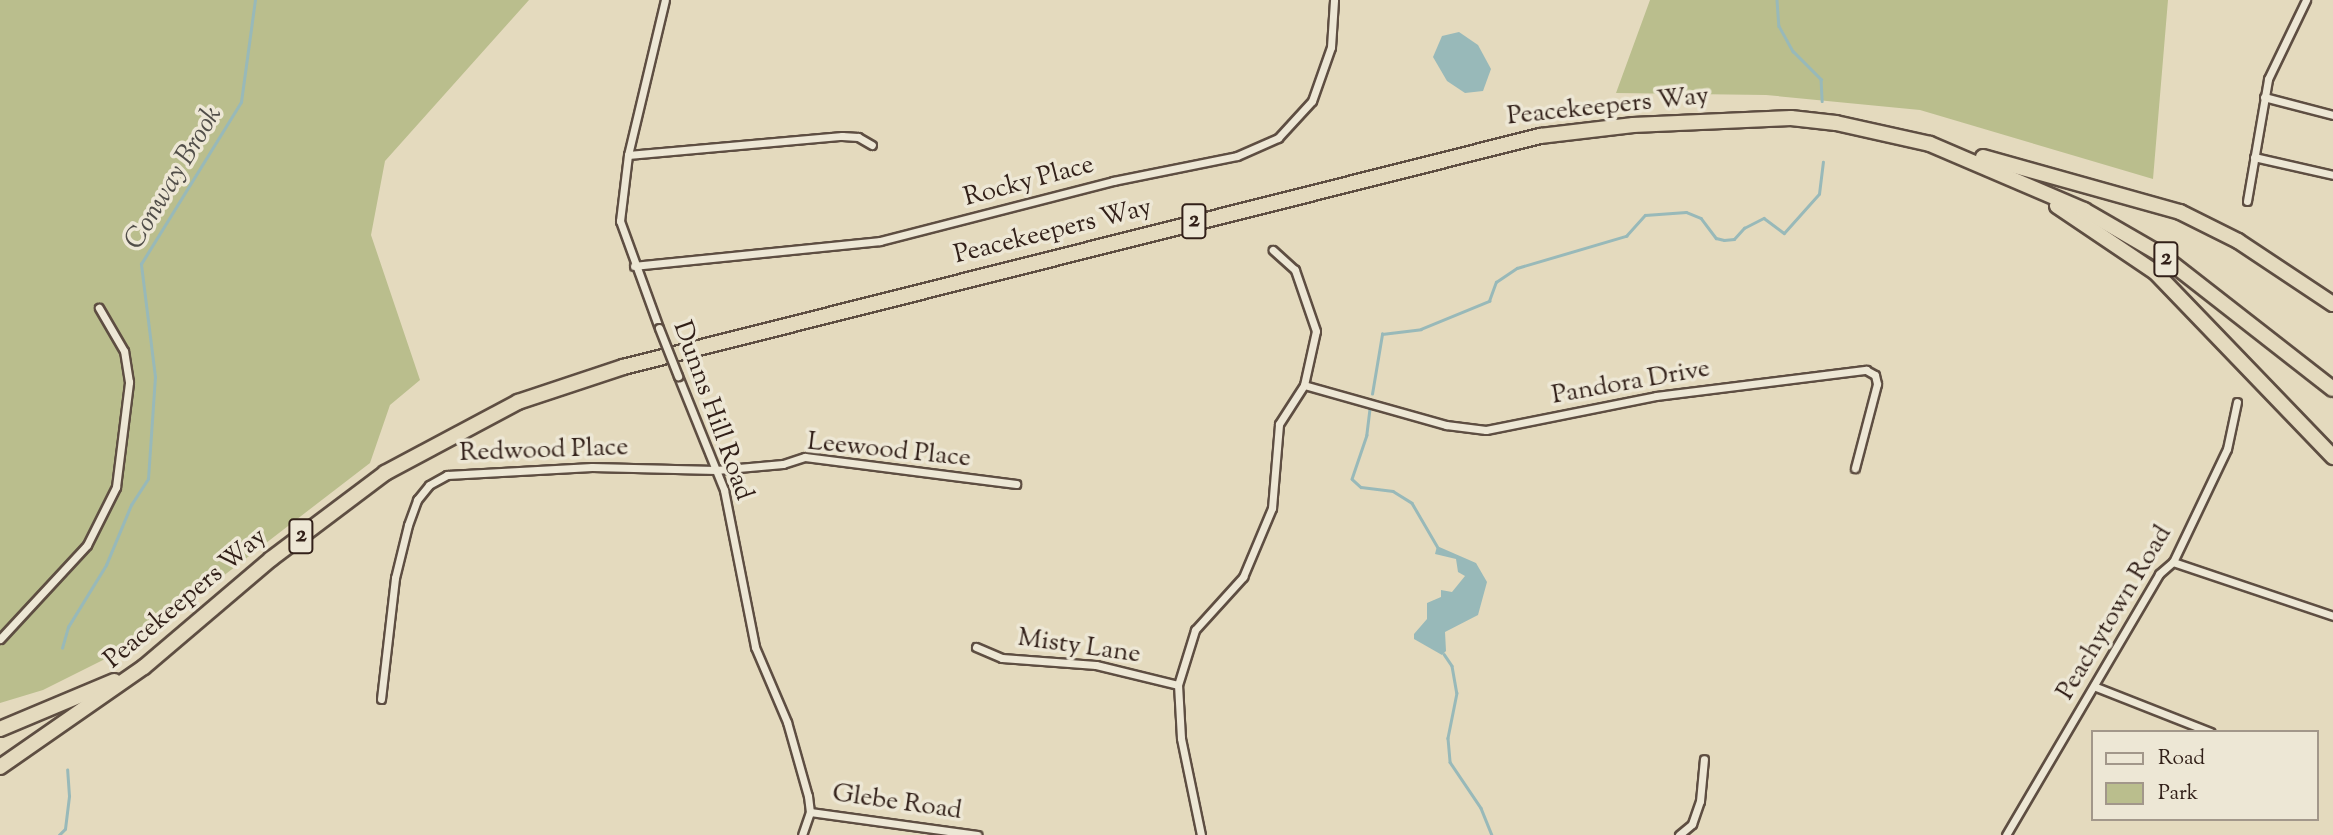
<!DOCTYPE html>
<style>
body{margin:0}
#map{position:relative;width:2333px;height:835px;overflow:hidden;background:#e4dabe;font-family:"Sorts Mill Goudy",serif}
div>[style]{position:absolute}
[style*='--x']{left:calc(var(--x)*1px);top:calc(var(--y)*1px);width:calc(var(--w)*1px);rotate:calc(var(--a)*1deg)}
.green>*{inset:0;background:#babe8d}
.water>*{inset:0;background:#98b9b9}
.stream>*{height:2.5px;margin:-1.25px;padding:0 1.25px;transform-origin:1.25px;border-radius:1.25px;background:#98b9b9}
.roads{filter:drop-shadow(2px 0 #5e4e42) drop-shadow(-2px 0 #5e4e42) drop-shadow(0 2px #5e4e42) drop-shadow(0 -2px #5e4e42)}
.minor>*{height:7px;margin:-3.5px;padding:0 3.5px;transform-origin:3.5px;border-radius:3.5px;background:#ede7d5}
.motorway>*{height:14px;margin:-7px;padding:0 7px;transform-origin:7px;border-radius:7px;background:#e4dabe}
.bridges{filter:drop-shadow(2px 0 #5e4e42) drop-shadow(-2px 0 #5e4e42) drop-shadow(0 2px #5e4e42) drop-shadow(0 -2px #5e4e42)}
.minor-bridge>*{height:7px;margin:-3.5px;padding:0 3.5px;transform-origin:3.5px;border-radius:3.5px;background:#ede7d5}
span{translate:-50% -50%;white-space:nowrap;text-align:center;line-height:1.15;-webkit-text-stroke:7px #ede7d5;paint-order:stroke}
.shield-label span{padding:2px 5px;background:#ede7d5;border:2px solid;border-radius:5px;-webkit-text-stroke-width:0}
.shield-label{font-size:24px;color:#322019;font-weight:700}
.street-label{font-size:26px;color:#322019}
.water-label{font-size:28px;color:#514e49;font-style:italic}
.legend{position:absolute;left:2091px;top:730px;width:228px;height:91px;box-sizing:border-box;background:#ede7d5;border:2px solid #a2978a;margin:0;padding:9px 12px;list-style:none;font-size:21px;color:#322019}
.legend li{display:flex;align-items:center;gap:14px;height:35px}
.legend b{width:35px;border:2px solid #a2978a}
</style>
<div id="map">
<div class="green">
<i style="clip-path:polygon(0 0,529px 0,385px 161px,371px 235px,420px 380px,390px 405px,370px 463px,171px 616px,111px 656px,43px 690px,0 703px)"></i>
<i style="clip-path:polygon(1650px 0,2168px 0,2153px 179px,1920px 110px,1766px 95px,1616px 93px)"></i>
</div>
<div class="water">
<i style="clip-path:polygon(1459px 32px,1478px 45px,1491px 69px,1483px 91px,1465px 93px,1447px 81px,1433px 57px,1442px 36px)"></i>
<i style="clip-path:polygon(1437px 546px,1476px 563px,1487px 582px,1478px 615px,1445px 632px,1446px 651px,1442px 655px,1414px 639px,1414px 634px,1427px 619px,1427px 603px,1441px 597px,1441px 590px,1452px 592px,1465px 576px,1458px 572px,1456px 559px,1435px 554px)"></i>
</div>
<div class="stream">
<i style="--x:1777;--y:0;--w:26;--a:86"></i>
<i style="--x:1779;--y:26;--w:29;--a:61"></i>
<i style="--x:1793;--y:51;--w:40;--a:45"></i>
<i style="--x:1821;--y:79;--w:22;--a:87"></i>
<i style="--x:1372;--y:394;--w:61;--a:-80.5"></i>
<i style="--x:1382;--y:334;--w:39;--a:-7"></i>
<i style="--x:1421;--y:329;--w:74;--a:-22.4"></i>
<i style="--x:1489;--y:301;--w:20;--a:-70"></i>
<i style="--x:1496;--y:282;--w:25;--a:-34"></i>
<i style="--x:1517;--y:268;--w:114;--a:-16.4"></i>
<i style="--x:1626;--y:236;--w:28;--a:-48"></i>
<i style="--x:1645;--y:215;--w:41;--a:-4.2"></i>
<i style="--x:1686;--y:212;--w:16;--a:22"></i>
<i style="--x:1701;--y:218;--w:25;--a:53"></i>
<i style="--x:1716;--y:238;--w:8;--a:14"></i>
<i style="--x:1724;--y:240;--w:10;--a:-6"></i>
<i style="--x:1734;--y:239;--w:15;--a:-48"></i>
<i style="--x:1744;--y:228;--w:22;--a:-27"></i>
<i style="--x:1764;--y:218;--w:25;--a:37"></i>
<i style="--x:1784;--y:233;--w:52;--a:-48.1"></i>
<i style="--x:1819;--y:194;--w:32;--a:-83"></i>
<i style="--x:1370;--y:409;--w:26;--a:97"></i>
<i style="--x:1367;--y:435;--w:46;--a:108.8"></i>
<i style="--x:1352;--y:479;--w:12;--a:42"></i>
<i style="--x:1361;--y:487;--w:32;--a:7"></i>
<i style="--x:1393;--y:491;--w:22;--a:32"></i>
<i style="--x:1412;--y:503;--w:50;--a:59.8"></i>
<i style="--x:62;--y:648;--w:22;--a:-74"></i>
<i style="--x:68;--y:627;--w:73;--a:-58.5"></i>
<i style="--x:106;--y:565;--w:65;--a:-67.4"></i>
<i style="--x:131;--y:505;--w:31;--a:-57"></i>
<i style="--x:148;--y:479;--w:102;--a:-86.1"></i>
<i style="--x:155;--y:377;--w:114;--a:-97.1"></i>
<i style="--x:141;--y:264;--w:190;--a:-58.3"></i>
<i style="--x:241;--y:102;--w:103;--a:-82.2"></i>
<i style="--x:1444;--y:654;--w:14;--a:56"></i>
<i style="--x:1452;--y:666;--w:27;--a:80"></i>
<i style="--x:1457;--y:693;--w:46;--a:101.3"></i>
<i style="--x:1448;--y:738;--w:24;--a:85"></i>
<i style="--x:1450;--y:762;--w:55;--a:56"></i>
<i style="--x:1481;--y:808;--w:29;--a:68"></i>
<i style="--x:59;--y:835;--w:8;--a:-45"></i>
<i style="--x:65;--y:829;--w:33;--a:-83"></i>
<i style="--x:69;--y:796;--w:26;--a:-94"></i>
</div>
<div class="roads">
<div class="minor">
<i style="--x:2264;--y:97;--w:71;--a:14.6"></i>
<i style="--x:628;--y:155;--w:215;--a:-5.1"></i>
<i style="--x:842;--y:136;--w:16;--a:4"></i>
<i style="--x:858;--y:137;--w:16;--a:30"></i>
<i style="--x:2254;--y:157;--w:81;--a:12.8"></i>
<i style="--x:2247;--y:201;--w:124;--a:-80.2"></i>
<i style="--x:2268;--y:79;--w:88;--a:-64.3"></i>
<i style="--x:634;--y:266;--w:247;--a:-5.8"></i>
<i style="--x:880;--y:241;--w:241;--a:-14.4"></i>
<i style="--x:1113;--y:181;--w:126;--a:-11.4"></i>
<i style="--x:1237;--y:156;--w:45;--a:-23.7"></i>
<i style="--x:1278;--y:138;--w:50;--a:-47.4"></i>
<i style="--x:1312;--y:101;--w:57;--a:-70.6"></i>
<i style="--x:1331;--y:47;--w:47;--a:-86.3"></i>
<i style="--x:659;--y:328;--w:114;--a:-110"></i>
<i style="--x:620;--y:221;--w:66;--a:-83.1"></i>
<i style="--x:628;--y:155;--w:159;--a:-76.6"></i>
<i style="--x:678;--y:376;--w:123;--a:68"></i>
<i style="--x:724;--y:490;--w:160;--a:78.8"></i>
<i style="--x:755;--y:647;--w:82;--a:66.9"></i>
<i style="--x:787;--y:722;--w:77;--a:74.2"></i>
<i style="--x:808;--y:796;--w:16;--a:83"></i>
<i style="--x:810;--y:812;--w:24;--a:109"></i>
<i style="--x:1304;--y:385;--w:148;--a:15.7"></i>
<i style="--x:1446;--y:425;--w:40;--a:7.1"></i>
<i style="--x:1486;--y:430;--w:173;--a:-11.3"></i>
<i style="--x:1656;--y:396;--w:212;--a:-7.1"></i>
<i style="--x:1866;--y:370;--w:10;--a:29"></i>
<i style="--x:1875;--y:375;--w:9;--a:77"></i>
<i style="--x:1877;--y:384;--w:87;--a:104.7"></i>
<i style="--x:2173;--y:562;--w:169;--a:18.6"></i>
<i style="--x:0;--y:639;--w:128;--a:-47.2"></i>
<i style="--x:87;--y:545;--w:65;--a:-63.4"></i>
<i style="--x:116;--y:487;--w:106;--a:-82.9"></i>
<i style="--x:129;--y:382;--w:31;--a:-99"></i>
<i style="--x:124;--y:351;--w:50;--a:-120.2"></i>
<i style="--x:976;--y:647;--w:28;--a:23"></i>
<i style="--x:1002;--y:658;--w:94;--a:4.3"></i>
<i style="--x:1096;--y:665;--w:84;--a:13.7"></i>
<i style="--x:2096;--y:687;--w:123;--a:21.5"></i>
<i style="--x:381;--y:699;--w:122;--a:-83.4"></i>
<i style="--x:395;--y:578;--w:55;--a:-76.2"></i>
<i style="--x:408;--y:525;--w:27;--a:-70"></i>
<i style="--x:417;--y:500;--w:19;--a:-51"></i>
<i style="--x:429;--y:485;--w:21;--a:-29"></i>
<i style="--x:447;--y:475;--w:145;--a:-3.2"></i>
<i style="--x:592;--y:467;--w:124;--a:1.4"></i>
<i style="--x:716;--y:470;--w:67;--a:-5.1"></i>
<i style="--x:783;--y:464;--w:23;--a:-18"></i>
<i style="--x:805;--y:457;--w:213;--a:7.3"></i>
<i style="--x:810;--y:812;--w:169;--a:7.8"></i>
<i style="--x:1201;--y:835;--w:99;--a:-101.7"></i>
<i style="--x:1181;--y:738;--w:53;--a:-93.2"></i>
<i style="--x:1178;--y:685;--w:58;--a:-72.8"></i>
<i style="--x:1195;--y:630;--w:72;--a:-47.8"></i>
<i style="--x:1243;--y:577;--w:75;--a:-67.2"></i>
<i style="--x:1272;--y:508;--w:84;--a:-85.2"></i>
<i style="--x:1279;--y:424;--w:46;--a:-57.3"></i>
<i style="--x:1304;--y:385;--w:55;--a:-77.5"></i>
<i style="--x:1316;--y:331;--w:65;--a:-109"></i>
<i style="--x:1295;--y:270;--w:30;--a:-138"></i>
<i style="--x:1679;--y:835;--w:17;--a:-40"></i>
<i style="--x:1692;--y:824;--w:24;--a:-71"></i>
<i style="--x:1700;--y:801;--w:42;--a:-84.6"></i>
<i style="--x:2006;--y:835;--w:303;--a:-59.6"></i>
<i style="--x:2159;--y:574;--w:18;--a:-41"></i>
<i style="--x:2173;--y:562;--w:125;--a:-64.5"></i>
<i style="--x:2227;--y:449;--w:48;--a:-78"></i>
</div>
<div class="motorway">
<i style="--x:1983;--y:157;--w:205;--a:15.6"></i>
<i style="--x:2180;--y:212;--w:65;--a:26.6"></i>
<i style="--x:2238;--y:241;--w:114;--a:33.6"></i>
<i style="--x:2057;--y:206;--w:118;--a:34"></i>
<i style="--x:2155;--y:272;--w:257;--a:46.1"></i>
<i style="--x:0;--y:729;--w:124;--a:-22.8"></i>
<i style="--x:0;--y:767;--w:175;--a:-34.8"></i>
<i style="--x:144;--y:667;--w:167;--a:-40.4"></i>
<i style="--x:271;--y:559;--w:143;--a:-37"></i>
<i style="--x:385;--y:473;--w:151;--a:-28.1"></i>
<i style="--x:518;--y:402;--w:111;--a:-18.4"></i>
<i style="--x:623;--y:367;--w:946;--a:-14.14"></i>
<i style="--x:1540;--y:136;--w:94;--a:-6.7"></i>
<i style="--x:1633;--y:125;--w:158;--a:-2.5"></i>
<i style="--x:1791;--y:118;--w:45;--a:6.3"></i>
<i style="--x:1836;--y:123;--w:96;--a:12.6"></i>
<i style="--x:1930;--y:144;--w:168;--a:23.2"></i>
<i style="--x:2084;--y:210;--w:88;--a:30.1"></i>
<i style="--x:2160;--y:254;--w:219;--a:38"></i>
</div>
</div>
<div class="bridges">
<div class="minor-bridge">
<i style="--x:659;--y:328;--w:52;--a:68.4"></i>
</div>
</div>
<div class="shield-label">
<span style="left:1194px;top:221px">2</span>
<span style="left:2166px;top:259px">2</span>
<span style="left:301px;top:536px">2</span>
</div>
<div class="street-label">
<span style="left:1608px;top:107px;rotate:-6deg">Peacekeepers Way</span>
<span style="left:1029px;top:182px;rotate:-15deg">Rocky Place</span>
<span style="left:1053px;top:232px;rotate:-14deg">Peacekeepers Way</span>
<span style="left:1631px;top:383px;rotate:-10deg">Pandora Drive</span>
<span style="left:712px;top:411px;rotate:70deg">Dunns Hill Road</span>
<span style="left:544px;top:451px;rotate:-2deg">Redwood Place</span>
<span style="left:889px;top:451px;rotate:6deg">Leewood Place</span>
<span style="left:186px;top:599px;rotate:-40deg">Peacekeepers Way</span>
<span style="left:2115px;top:613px;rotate:-59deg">Peachytown Road</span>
<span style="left:1079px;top:647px;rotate:8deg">Misty Lane</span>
<span style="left:897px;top:803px;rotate:8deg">Glebe Road</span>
</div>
<div class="water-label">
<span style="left:174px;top:178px;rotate:-59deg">Conway Brook</span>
</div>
<ul class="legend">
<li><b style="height:9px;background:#ede7d5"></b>Road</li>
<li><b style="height:19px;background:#babe8d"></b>Park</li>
</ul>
</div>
